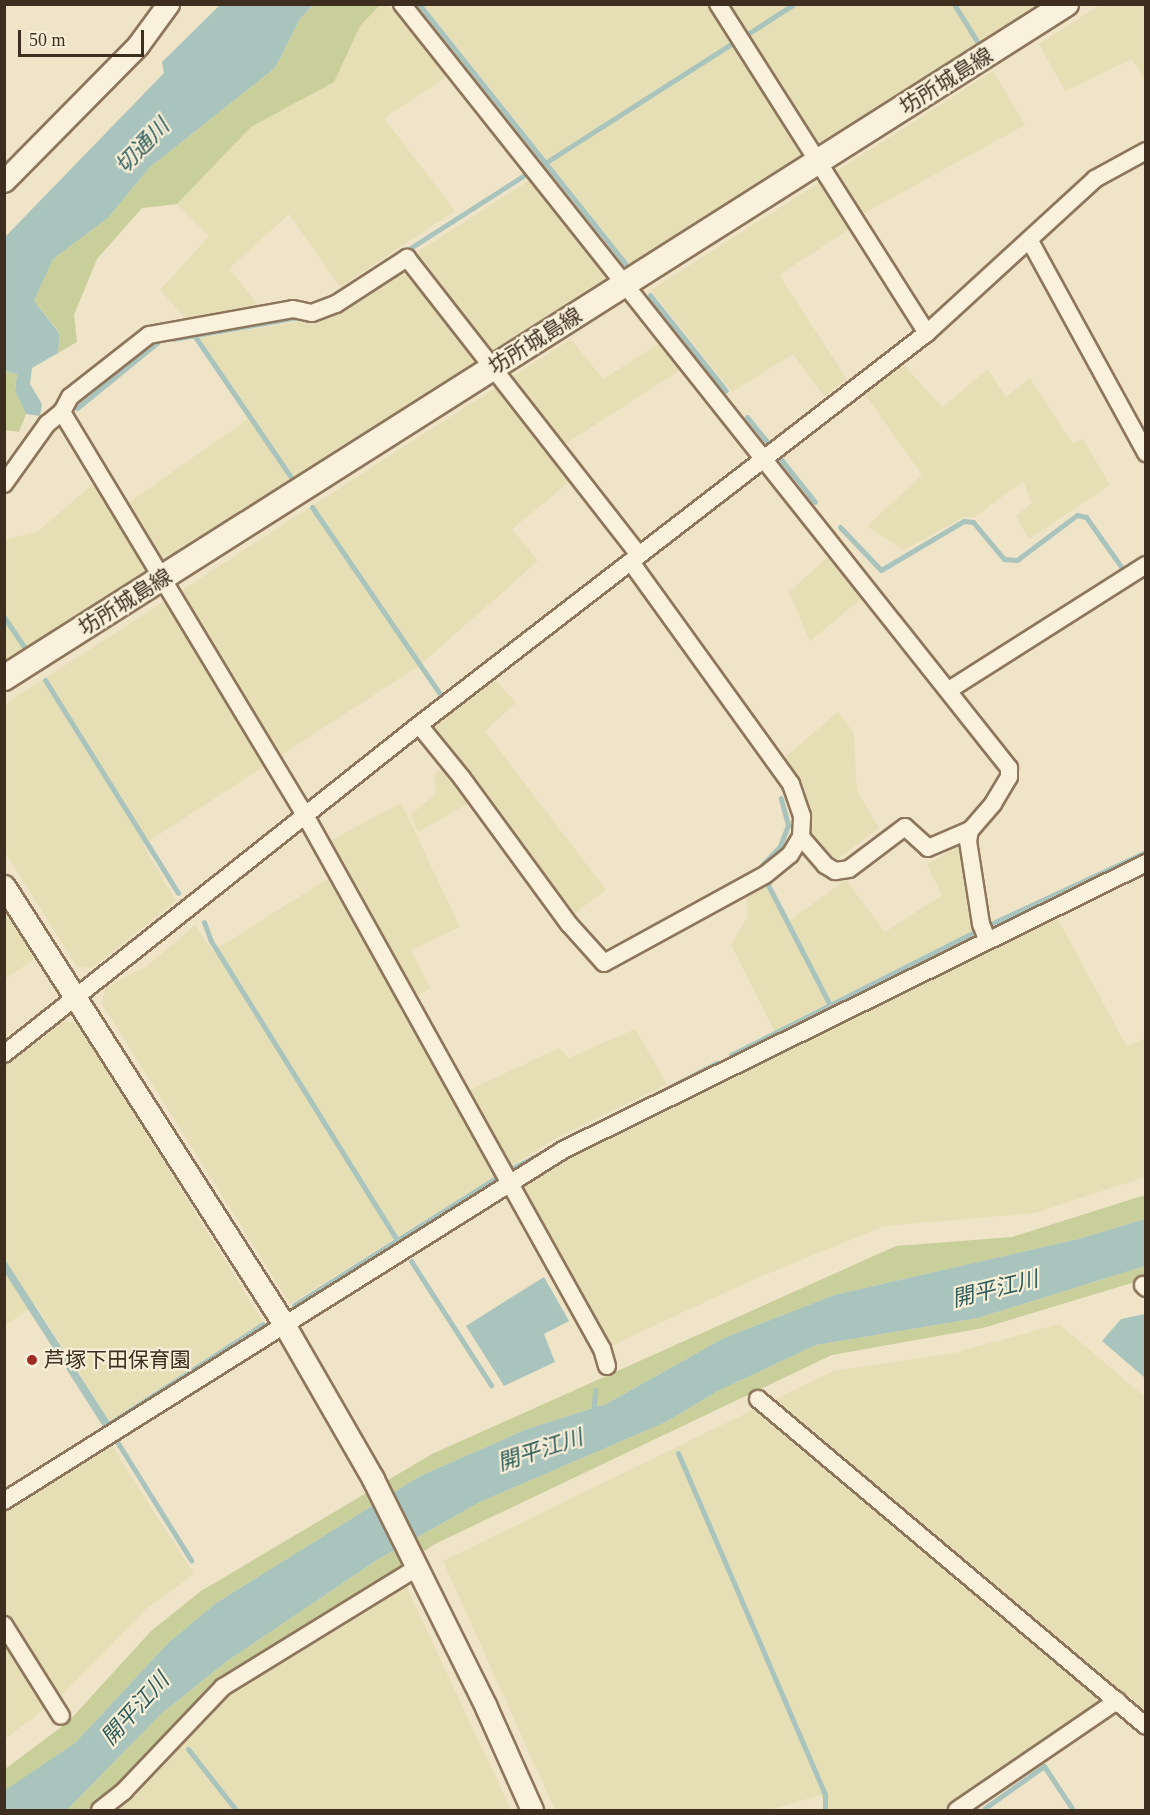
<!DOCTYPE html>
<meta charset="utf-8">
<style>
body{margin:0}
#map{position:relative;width:1150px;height:1815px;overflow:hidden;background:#f0e4c8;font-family:"Times New Roman","Noto Sans JP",serif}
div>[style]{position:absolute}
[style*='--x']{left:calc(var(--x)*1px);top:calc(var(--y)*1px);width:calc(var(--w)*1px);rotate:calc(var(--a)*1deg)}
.farmland>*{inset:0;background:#e6deb5}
.green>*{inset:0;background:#c9cf9b}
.water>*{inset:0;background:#a9c4bc}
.stream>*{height:5px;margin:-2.5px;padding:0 2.5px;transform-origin:2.5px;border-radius:2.5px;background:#a9c4bc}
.roads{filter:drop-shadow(2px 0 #8d765c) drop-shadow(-2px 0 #8d765c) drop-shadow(0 2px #8d765c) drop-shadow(0 -2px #8d765c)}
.minor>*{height:16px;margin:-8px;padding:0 8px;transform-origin:8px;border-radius:8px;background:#faf1dc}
.tertiary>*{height:21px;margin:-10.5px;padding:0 10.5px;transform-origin:10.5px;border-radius:10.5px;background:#faf1dc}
.secondary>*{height:24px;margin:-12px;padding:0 12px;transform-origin:12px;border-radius:12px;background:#faf1dc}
.dots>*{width:16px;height:16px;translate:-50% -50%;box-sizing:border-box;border:3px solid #f7eed8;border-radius:50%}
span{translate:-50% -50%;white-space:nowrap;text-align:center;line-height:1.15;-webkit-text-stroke:4.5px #f7eed8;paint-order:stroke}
.street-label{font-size:21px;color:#3d2e20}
.poi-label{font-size:21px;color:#3d2e20}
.left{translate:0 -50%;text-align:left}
.water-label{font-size:22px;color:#2f5d5a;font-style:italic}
.frame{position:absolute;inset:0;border:6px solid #3d2e20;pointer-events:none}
.scale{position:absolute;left:18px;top:30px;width:126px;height:27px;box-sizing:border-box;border:3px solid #3d2e20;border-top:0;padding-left:8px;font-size:18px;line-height:21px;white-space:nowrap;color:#3d2e20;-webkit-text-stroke:4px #f7eed8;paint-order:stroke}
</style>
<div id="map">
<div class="farmland">
<i style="clip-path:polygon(380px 5px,388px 5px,449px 75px,384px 118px,455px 211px,340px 287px,289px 214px,229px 269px,261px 308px,186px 319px,160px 290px,209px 236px,177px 204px,251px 127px,333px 82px,360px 26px)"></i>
<i style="clip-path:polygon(424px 5px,1044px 5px,632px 267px)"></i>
<i style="clip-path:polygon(1100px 5px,1145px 5px,1145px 80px,1132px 59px,1065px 91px,1039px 44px)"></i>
<i style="clip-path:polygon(993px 71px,1025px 125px,859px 216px,851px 228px,779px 275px,847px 379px,824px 396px,793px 354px,732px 392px,651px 290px)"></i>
<i style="clip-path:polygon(533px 178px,613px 279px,5px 666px,5px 540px,38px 531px,94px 483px,115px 512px,248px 419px,194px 339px,328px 317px,416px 264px,416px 253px)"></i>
<i style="clip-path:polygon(571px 339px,603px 379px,662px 342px,683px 368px,553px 452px,573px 479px,512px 529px,538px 561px,420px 665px,143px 845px,176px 901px,92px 968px,77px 967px,5px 852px,5px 704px)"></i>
<i style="clip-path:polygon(903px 364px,942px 407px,988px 369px,1006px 397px,1030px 378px,1073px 444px,1083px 439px,1110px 485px,1029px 539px,1016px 516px,1032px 503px,1023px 481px,975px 517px,964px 517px,904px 550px,867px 526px,922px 475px,864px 393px)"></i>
<i style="clip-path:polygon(831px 554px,865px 596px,810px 641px,789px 592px)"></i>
<i style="clip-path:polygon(493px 677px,516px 703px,485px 731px,606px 890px,571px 916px,483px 795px,418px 832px,411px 815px,436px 793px,434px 774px,458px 759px,431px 726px)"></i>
<i style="clip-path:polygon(838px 712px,854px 733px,857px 791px,879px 828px,835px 861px,814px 844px,801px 785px,785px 757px)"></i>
<i style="clip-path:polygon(401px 803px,460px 927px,411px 950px,430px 988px,399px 1007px,452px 1098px,559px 1048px,569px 1058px,635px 1029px,667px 1084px,556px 1138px,290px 1304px,102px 1004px,105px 988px,147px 966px,195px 925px,213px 951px,340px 871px,326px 843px)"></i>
<i style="clip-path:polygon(962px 843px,978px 953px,1055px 914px,1127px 1047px,1145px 1038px,1145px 1177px,1035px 1213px,884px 1226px,743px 1284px,607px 1348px,520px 1186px,568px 1155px,785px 1052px,731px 945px,748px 916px,746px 893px,768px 882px,790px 920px,846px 880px,885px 932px,942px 895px,927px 865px)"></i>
<i style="clip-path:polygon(4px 906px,37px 957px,5px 979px,4px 979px)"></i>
<i style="clip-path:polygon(60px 1021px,78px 1023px,263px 1322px,109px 1421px,36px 1305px,5px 1325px,5px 1065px)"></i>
<i style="clip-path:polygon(1059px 1324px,1145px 1397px,1145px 1713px,1119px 1691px,946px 1810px,831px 1810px,820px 1795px,770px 1810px,555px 1810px,443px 1561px,833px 1371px,954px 1353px)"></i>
<i style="clip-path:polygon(108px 1440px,194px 1574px,147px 1608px,60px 1697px,5px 1739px,5px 1506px)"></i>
<i style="clip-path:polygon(405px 1584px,511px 1810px,111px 1810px,133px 1794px,223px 1693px)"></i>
</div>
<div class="green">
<i style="clip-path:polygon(313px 5px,380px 5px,360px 26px,334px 82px,251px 127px,177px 204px,142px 208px,97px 259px,74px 315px,77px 342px,58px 353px,60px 333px,34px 301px,53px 259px,108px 218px,149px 168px,275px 68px,300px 19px)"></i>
<i style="clip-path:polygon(4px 371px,17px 374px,15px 391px,26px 414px,19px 432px,5px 430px)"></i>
<i style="clip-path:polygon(1145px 1195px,1145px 1219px,1078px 1239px,834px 1295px,724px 1338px,606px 1404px,527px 1429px,420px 1476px,216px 1603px,168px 1643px,75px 1743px,5px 1791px,5px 1769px,68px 1722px,151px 1631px,201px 1591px,432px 1454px,896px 1246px,1012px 1237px)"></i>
<i style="clip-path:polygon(1145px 1266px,1145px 1279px,983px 1328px,832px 1355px,435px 1544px,218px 1684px,110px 1795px,89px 1810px,67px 1810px,161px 1714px,226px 1662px,377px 1560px,480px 1502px,666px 1422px,718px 1391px,816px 1345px,978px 1318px)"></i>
</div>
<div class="water">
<i style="clip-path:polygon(220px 5px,313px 5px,300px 19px,275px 68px,149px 168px,108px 218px,53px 259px,34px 301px,60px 334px,58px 353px,32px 368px,30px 384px,42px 404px,40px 416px,26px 414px,15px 391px,17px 374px,5px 371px,5px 237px,164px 73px,162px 62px)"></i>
<i style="clip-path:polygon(1145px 1219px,1145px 1266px,978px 1318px,816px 1345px,718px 1391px,666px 1422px,480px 1502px,377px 1560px,226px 1662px,161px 1714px,67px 1810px,5px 1810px,4px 1791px,75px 1743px,168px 1643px,216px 1603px,420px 1476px,527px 1429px,606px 1404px,724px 1338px,834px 1295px,1078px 1239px)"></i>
<i style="clip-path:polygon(4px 1258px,111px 1424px,104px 1428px,5px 1273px)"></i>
<i style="clip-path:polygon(544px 1277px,569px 1321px,544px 1334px,555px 1362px,504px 1386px,466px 1326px)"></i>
<i style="clip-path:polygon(1145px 1314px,1146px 1314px,1145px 1378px,1102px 1341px,1121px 1319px)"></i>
</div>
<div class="stream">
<i style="--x:419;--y:4;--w:332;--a:51.5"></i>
<i style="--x:954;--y:4;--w:46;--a:58.4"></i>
<i style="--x:746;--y:35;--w:57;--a:-32.9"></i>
<i style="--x:545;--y:163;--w:224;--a:-32.6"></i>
<i style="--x:401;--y:254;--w:148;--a:-32.6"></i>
<i style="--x:650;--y:295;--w:122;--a:51.6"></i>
<i style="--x:194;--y:335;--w:176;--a:55.7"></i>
<i style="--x:173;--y:339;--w:128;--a:-9.9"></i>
<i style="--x:77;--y:408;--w:104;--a:-39.2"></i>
<i style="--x:747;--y:417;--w:32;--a:51"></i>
<i style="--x:780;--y:458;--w:56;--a:51.5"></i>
<i style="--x:312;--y:507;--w:227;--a:55.6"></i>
<i style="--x:840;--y:527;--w:59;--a:46.4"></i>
<i style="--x:881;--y:570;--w:96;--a:-30.6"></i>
<i style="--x:964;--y:521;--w:9;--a:6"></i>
<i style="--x:973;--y:522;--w:48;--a:50"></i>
<i style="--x:1004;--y:559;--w:13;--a:4"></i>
<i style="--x:1017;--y:560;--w:75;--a:-36.9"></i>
<i style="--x:1077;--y:515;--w:9;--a:13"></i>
<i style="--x:1086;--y:517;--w:62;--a:54.8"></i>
<i style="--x:4;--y:617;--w:37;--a:56"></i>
<i style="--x:45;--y:680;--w:251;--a:58"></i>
<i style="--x:761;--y:866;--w:28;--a:-46"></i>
<i style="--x:780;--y:846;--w:22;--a:-69"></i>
<i style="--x:788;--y:825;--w:28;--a:-105"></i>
<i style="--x:768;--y:885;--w:135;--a:62.7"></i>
<i style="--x:204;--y:922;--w:20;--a:70"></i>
<i style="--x:211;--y:941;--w:352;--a:58.1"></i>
<i style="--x:993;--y:923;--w:169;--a:-24.9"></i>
<i style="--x:731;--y:1055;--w:269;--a:-26.8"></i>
<i style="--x:513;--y:1168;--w:229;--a:-27.3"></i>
<i style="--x:411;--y:1261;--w:148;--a:57.2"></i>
<i style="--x:294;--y:1305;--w:236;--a:-32.2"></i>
<i style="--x:593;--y:1415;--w:25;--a:-85"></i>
<i style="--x:110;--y:1423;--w:182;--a:-32.9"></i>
<i style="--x:116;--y:1440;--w:142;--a:58"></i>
<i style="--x:678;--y:1453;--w:371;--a:66.7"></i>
<i style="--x:825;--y:1794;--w:16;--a:90"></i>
<i style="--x:188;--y:1749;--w:78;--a:51.8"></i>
<i style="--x:985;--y:1808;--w:72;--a:-35.4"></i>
<i style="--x:1044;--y:1766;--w:53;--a:56.6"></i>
</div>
<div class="roads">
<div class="minor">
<i style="--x:402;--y:4;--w:976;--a:51.53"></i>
<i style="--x:1009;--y:768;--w:9;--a:90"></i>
<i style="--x:1009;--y:777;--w:31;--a:121"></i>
<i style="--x:993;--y:804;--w:35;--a:131"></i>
<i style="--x:970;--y:830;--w:11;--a:100"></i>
<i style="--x:968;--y:841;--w:84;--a:81.1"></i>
<i style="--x:981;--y:924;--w:16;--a:68"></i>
<i style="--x:718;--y:4;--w:390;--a:57.6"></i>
<i style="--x:1030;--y:241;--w:242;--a:61.3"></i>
<i style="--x:4;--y:484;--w:74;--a:-54.4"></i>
<i style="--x:47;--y:424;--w:19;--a:-39"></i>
<i style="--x:949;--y:690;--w:233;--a:-32.4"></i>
<i style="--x:419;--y:725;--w:68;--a:50.9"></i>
<i style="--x:462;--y:778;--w:181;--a:53.8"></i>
<i style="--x:569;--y:924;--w:52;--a:48.1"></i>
<i style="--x:604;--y:963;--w:183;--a:-28.7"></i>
<i style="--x:765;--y:875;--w:32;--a:-39"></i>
<i style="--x:790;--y:855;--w:21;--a:-59"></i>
<i style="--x:801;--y:837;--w:21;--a:-87"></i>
<i style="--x:802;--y:816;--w:34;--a:-109"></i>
<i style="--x:791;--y:784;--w:274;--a:-125.8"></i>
<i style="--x:801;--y:837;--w:37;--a:49"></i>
<i style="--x:825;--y:865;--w:12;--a:31"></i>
<i style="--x:835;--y:871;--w:14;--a:-8"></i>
<i style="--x:849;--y:869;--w:70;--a:-36.9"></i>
<i style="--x:905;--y:827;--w:31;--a:42"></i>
<i style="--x:928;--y:848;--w:46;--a:-23.2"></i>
<i style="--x:4;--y:1054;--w:530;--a:-38.41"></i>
<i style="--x:419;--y:725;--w:642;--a:-37.66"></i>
<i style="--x:927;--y:333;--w:228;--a:-42.5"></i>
<i style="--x:1095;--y:179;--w:58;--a:-28.8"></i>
<i style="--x:1143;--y:1285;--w:4;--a:45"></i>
<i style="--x:607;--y:1366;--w:18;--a:-106"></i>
<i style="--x:602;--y:1349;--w:611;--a:-119.08"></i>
<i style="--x:305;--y:815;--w:471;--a:-121.1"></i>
<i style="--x:62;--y:412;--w:17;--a:-62"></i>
<i style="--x:70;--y:397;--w:100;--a:-38.1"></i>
<i style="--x:149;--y:335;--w:146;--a:-10.2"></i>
<i style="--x:293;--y:309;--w:19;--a:12"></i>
<i style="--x:312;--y:313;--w:26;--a:-21"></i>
<i style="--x:336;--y:304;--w:85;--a:-32.9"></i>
<i style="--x:407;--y:258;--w:377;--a:52"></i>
<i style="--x:758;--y:1399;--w:507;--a:40.12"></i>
<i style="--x:4;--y:1501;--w:660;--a:-32.12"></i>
<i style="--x:563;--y:1150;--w:650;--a:-26.21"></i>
<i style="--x:4;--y:1625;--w:107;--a:57.9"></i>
<i style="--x:100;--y:1810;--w:31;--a:-38"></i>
<i style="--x:124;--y:1791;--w:144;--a:-46.4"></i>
<i style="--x:223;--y:1687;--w:229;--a:-31.6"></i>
<i style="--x:957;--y:1810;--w:194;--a:-34.3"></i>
</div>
<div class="tertiary">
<i style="--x:4;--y:181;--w:191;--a:-45.4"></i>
<i style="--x:138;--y:45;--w:51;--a:-53.8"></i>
<i style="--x:4;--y:886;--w:520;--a:57.41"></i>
<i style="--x:284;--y:1324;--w:179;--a:60.1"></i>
<i style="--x:373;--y:1479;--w:254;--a:63.6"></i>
<i style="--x:486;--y:1707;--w:113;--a:65.9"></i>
</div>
<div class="secondary">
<i style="--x:4;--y:678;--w:1258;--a:-32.4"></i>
</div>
</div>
<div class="dots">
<i style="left:32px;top:1360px;background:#9e2a2b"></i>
</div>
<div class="street-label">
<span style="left:946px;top:81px;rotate:-32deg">坊所城島線</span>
<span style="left:535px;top:341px;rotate:-32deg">坊所城島線</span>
<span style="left:125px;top:602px;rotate:-32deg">坊所城島線</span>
</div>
<div class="poi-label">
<span class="left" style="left:44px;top:1360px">芦塚下田保育園</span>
</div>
<div class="water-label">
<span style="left:142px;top:146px;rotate:-46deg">切通川</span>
<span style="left:995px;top:1289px;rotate:-14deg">開平江川</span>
<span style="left:540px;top:1450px;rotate:-18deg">開平江川</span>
<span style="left:135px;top:1709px;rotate:-48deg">開平江川</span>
</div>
<div class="frame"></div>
<div class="scale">50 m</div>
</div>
